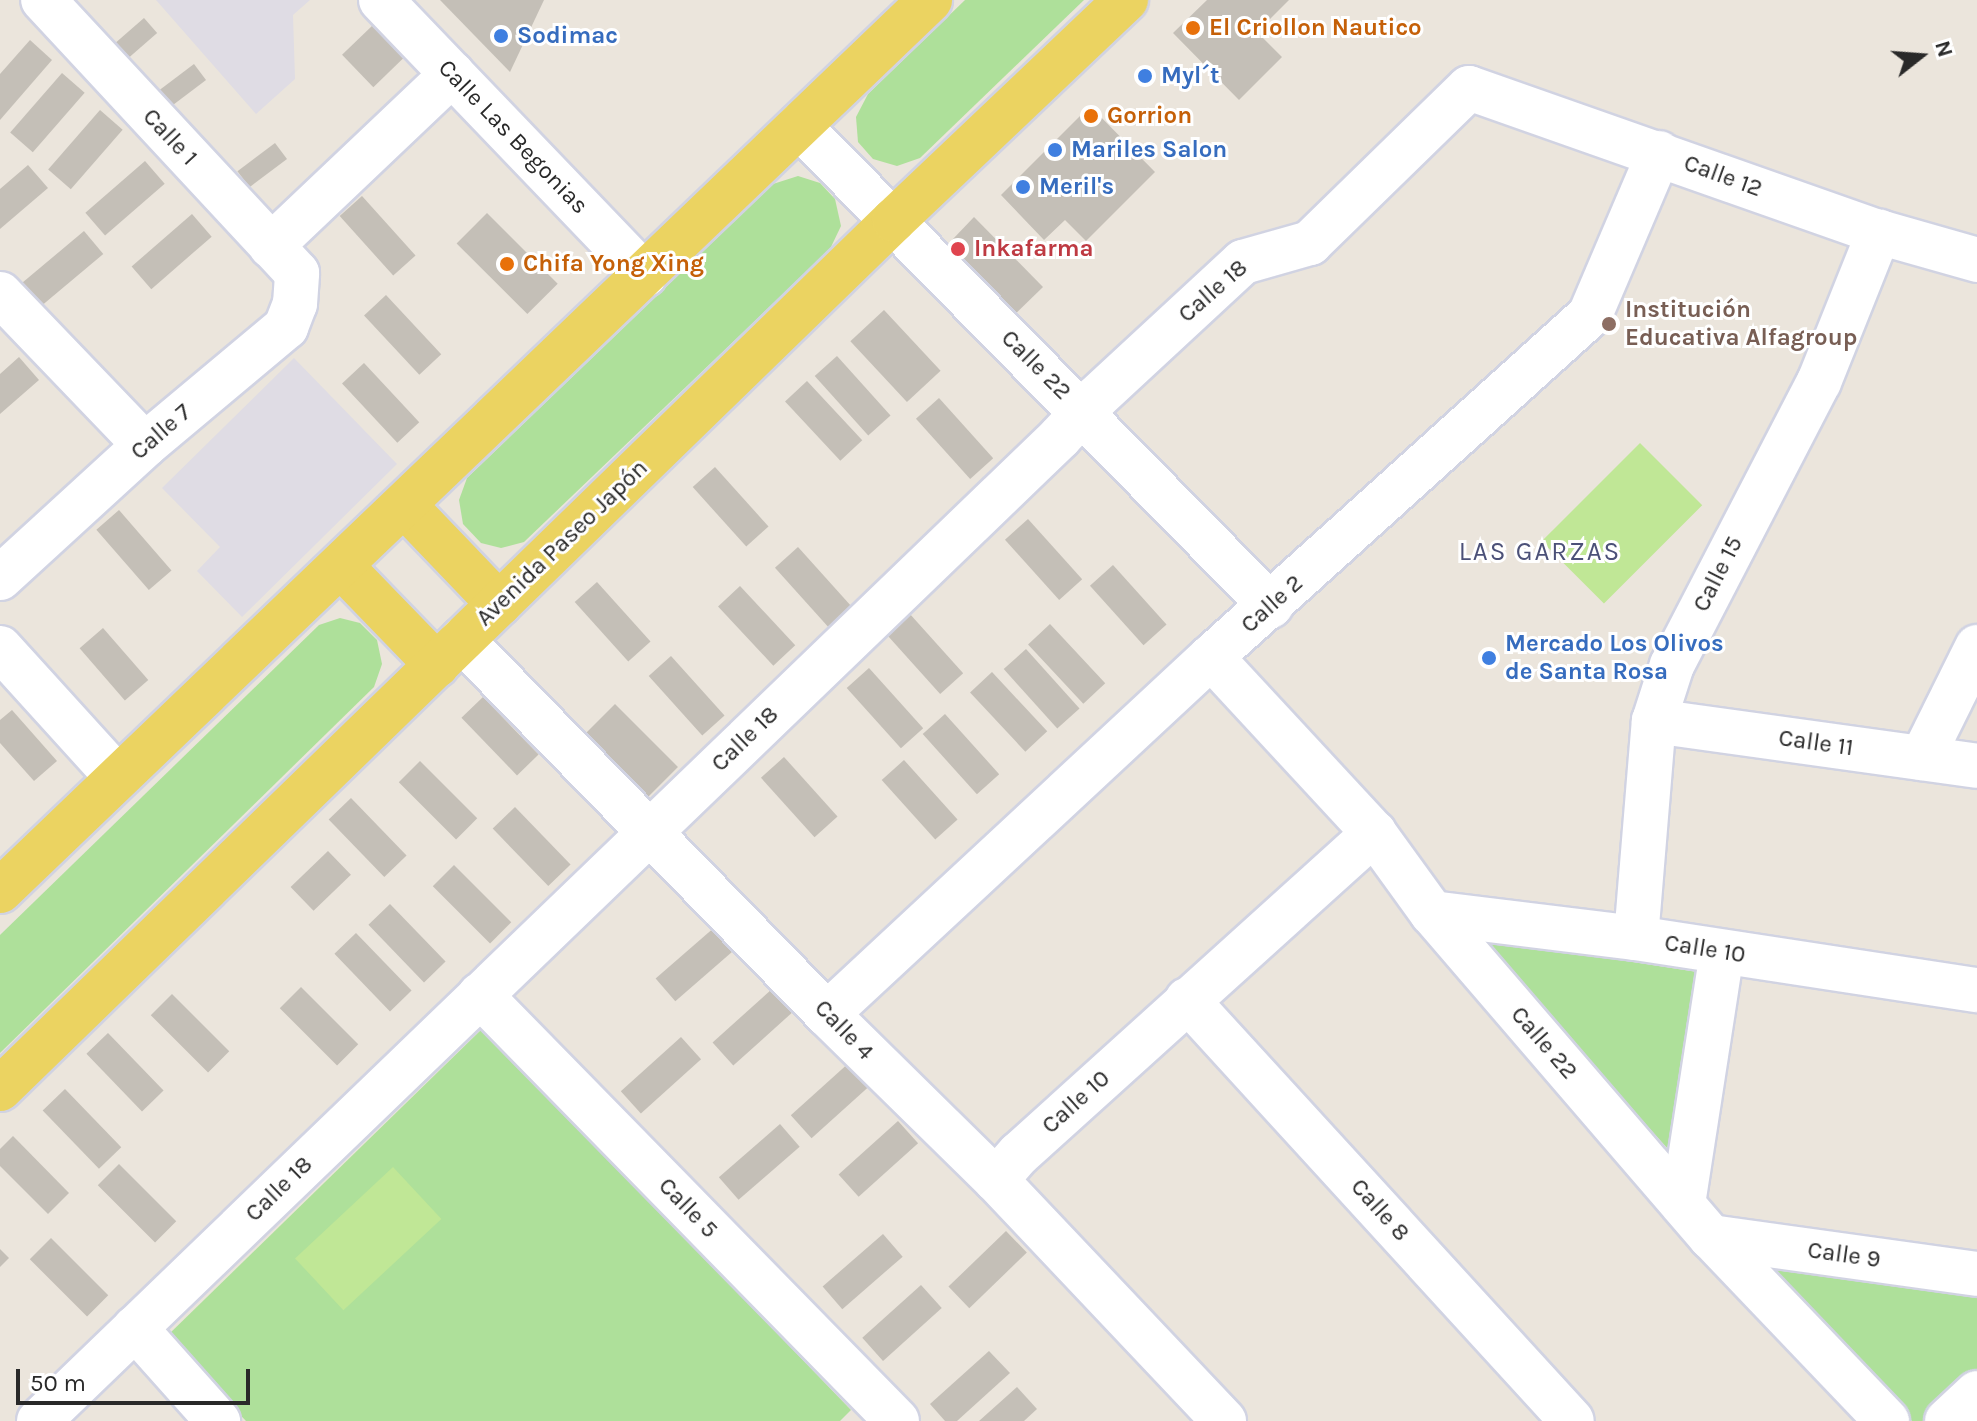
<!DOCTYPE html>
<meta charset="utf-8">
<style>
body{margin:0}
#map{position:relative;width:1977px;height:1421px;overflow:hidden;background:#ebe5dc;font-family:Karla,sans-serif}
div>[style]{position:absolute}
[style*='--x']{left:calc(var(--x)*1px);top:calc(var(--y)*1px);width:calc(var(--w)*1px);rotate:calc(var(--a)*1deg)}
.industrial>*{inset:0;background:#dfdce4}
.green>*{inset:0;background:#aee09a}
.pitch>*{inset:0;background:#c0e796;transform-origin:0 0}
.building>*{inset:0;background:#c4bfb7;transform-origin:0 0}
.roads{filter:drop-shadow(2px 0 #d1d3e2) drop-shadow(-2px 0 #d1d3e2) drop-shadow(0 2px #d1d3e2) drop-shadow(0 -2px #d1d3e2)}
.minor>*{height:44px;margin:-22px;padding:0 22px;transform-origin:22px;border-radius:22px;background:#fff}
.major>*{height:44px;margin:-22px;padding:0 22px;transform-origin:22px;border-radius:22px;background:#ebd361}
.dots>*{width:22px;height:22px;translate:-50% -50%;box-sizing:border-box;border:4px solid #fff;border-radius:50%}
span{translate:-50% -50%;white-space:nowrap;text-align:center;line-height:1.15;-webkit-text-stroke:6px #fff;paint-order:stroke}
.food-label{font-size:24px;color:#c56008;font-weight:700}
.left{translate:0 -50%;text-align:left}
.shop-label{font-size:24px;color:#366cbe;font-weight:700}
.street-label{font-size:24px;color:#292929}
.health-label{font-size:24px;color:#be3a42;font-weight:700}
.education-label{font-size:24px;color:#785e54;font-weight:700}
.neighbourhood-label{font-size:26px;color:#4c5178;letter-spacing:2px}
.north{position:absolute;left:1881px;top:16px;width:80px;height:80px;-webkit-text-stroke:6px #fff;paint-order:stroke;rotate:73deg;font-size:22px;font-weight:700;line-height:32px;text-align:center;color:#292929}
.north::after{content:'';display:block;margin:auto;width:28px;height:36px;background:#292929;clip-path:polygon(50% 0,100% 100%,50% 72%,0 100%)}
.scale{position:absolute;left:16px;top:1369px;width:234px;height:36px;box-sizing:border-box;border:4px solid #292929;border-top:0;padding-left:10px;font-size:24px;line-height:28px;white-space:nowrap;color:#292929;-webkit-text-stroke:6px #fff;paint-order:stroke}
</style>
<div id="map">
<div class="industrial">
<i style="clip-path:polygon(156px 0,310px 0,293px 15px,295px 79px,256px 114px)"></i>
<i style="clip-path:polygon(294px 358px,397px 464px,242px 617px,197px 571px,220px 547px,162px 488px)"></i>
</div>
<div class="green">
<i style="clip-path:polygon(965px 0,1084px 0,920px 158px,897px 166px,873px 159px,858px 142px,856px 117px,868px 94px)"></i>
<i style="clip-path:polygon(798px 176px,820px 183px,835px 199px,841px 226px,830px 249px,524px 542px,501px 548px,481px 543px,463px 524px,459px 500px,467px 478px,773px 184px)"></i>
<i style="clip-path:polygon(340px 618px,360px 623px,377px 640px,382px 664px,374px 687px,0 1053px,0 935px,319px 625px)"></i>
<i style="clip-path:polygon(1477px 938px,1704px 973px,1678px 1160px)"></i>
<i style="clip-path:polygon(483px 1028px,851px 1410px,840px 1421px,246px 1421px,166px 1337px)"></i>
<i style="clip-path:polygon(1753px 1257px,1977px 1295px,1977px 1372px,1925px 1421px,1912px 1421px)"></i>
</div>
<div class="pitch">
<i style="left:1640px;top:443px;width:88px;height:139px;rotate:45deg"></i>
<i style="left:393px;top:1167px;width:71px;height:134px;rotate:47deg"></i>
</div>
<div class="building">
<i style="clip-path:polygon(440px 0,544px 0,510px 72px)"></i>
<i style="clip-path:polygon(1207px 0,1289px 0,1257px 32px,1282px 57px,1239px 100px,1173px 33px)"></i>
<i style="left:144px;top:18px;width:20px;height:46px;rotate:49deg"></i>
<i style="left:373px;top:25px;width:45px;height:43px;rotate:46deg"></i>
<i style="clip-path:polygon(30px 40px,52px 60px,0 120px,0 74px)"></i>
<i style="left:194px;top:64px;width:20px;height:46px;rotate:53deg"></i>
<i style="left:62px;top:73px;width:30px;height:79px;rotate:41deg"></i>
<i style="clip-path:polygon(1090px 106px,1155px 172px,1086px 241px,1065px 220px,1044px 240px,1001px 195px)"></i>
<i style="left:100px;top:110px;width:30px;height:79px;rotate:41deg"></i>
<i style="left:275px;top:143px;width:20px;height:47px;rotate:53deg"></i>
<i style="left:145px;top:161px;width:30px;height:79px;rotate:49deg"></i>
<i style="clip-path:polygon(28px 165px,48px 188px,0 229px,0 189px)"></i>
<i style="left:362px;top:196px;width:80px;height:30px;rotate:48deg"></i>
<i style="left:487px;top:213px;width:100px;height:43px;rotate:45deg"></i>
<i style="left:192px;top:214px;width:30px;height:80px;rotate:49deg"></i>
<i style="clip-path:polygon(974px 217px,1043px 287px,1012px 317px,952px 256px,952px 240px)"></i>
<i style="left:84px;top:231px;width:30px;height:81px;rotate:50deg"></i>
<i style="left:386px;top:295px;width:81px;height:30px;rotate:47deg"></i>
<i style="left:884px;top:310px;width:83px;height:46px;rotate:47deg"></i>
<i style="left:837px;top:356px;width:80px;height:30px;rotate:48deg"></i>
<i style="clip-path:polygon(19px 357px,39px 380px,0 414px,0 374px)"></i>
<i style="left:364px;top:363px;width:81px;height:30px;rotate:47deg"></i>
<i style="left:807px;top:381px;width:81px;height:30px;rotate:47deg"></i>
<i style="left:939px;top:398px;width:81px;height:31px;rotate:48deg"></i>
<i style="left:715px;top:467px;width:80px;height:30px;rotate:48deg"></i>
<i style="left:119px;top:510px;width:80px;height:30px;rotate:49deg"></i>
<i style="left:1028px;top:519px;width:81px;height:31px;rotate:48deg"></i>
<i style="left:798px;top:547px;width:80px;height:31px;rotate:48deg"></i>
<i style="left:1113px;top:565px;width:80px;height:31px;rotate:48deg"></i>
<i style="left:597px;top:582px;width:80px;height:30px;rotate:48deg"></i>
<i style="left:740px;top:586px;width:81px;height:30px;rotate:47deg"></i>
<i style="left:909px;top:613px;width:81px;height:31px;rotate:48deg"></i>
<i style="left:1050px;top:624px;width:81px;height:30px;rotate:47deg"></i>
<i style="left:103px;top:628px;width:69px;height:31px;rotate:49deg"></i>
<i style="left:1026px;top:649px;width:80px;height:30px;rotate:48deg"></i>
<i style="left:671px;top:656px;width:80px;height:30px;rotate:48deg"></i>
<i style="left:869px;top:668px;width:81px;height:30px;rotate:48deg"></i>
<i style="left:992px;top:672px;width:81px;height:30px;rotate:47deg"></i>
<i style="left:483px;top:697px;width:80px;height:30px;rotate:46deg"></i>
<i style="left:615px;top:704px;width:89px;height:47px;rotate:45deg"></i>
<i style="clip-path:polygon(12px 710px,57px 761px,34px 781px,0 743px,0 720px)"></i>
<i style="left:945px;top:714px;width:81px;height:30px;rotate:48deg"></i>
<i style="left:784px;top:757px;width:80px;height:31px;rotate:48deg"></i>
<i style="left:904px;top:760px;width:80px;height:30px;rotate:48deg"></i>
<i style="left:420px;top:761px;width:81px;height:30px;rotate:45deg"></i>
<i style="left:351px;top:798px;width:80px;height:31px;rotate:46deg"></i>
<i style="left:515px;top:807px;width:80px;height:31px;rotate:46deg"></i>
<i style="left:328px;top:851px;width:33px;height:52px;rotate:46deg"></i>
<i style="left:454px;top:865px;width:81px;height:30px;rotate:45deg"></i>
<i style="left:390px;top:904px;width:80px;height:30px;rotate:46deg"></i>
<i style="left:716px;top:926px;width:30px;height:80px;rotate:49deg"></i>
<i style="left:356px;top:933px;width:80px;height:30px;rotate:46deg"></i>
<i style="left:301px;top:987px;width:81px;height:30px;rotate:45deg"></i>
<i style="left:772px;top:989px;width:31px;height:80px;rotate:48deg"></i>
<i style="left:172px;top:994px;width:81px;height:30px;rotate:45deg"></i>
<i style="left:108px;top:1033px;width:80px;height:30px;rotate:46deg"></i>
<i style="left:681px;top:1037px;width:30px;height:81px;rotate:48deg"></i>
<i style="left:851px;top:1061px;width:31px;height:81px;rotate:48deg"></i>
<i style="left:65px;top:1089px;width:81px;height:31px;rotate:46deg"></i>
<i style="left:898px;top:1121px;width:30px;height:80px;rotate:48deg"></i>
<i style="left:780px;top:1124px;width:30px;height:81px;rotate:49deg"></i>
<i style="clip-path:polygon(13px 1136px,69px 1193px,48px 1214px,0 1166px,0 1149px)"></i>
<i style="left:119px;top:1164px;width:81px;height:30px;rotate:45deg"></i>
<i style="left:1006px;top:1231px;width:30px;height:80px;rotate:46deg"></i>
<i style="left:883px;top:1234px;width:30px;height:80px;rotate:49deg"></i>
<i style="left:51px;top:1238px;width:81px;height:30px;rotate:45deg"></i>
<i style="clip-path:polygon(0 1249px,9px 1258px,0 1267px)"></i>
<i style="left:921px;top:1285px;width:31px;height:79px;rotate:48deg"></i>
<i style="clip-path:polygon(989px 1351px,1010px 1373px,957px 1421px,945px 1421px,930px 1404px)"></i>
<i style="clip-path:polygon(1017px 1387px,1037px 1409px,1024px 1421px,979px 1421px)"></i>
</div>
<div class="roads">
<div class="minor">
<i style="--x:381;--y:0;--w:381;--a:46.2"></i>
<i style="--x:799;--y:126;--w:673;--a:45.48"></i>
<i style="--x:271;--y:246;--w:250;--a:-43.5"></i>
<i style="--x:0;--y:294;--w:209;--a:46.2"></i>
<i style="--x:0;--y:578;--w:197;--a:-42.5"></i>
<i style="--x:145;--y:445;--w:184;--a:-39.9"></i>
<i style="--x:286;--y:327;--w:25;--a:-69"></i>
<i style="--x:295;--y:304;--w:31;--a:-86"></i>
<i style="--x:297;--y:273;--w:373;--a:-132.9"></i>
<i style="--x:462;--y:640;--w:523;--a:45.7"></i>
<i style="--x:827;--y:1014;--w:237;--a:44.5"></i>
<i style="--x:996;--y:1180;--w:332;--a:46.6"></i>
<i style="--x:0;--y:648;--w:174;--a:47.8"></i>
<i style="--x:1211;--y:657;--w:240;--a:47.2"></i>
<i style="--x:1374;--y:833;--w:99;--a:54.1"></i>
<i style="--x:1432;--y:913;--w:428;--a:49.3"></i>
<i style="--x:1711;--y:1237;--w:255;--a:46.3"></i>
<i style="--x:1654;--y:721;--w:326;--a:7.9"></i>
<i style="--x:1922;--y:758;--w:124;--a:-63.6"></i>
<i style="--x:1432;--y:913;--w:206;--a:7"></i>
<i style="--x:1636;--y:938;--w:345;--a:8.7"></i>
<i style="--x:1636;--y:938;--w:218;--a:-85.3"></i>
<i style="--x:1654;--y:721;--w:59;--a:-72.2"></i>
<i style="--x:1672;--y:665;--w:319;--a:-62.6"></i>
<i style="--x:1819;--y:382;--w:162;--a:-68.2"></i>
<i style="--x:480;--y:995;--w:596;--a:45.61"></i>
<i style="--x:1187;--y:1000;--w:570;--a:47.56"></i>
<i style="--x:827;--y:1014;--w:524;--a:-42.91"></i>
<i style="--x:1211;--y:657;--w:510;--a:-42.06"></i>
<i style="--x:1590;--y:315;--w:176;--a:-66.9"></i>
<i style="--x:996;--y:1180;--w:35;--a:-49"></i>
<i style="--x:1019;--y:1154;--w:479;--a:-42.1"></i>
<i style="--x:1683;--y:1204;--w:254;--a:-81.2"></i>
<i style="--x:1711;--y:1237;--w:269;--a:7.9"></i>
<i style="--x:135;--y:1328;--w:125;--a:48.3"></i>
<i style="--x:39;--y:1421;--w:1418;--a:-43.94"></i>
<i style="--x:1060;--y:437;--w:53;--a:-47.3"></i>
<i style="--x:1096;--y:398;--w:200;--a:-42.8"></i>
<i style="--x:1243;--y:262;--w:70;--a:-15.8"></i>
<i style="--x:1310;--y:243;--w:222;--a:-44.3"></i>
<i style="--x:1469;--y:88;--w:435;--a:19.4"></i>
<i style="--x:1879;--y:232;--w:102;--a:15.9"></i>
<i style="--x:1947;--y:1421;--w:41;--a:-43"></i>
</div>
<div class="major">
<i style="--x:405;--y:506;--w:136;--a:46.2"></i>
<i style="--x:341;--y:566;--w:138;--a:45.9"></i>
<i style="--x:0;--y:891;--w:1288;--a:-43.77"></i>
<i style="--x:0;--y:1089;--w:1247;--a:-44.19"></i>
<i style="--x:894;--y:220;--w:320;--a:-43.5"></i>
</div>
</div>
<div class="dots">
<i style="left:1193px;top:28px;background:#e8710a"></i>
<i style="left:501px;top:36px;background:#3f7fe0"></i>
<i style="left:1145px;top:76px;background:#3f7fe0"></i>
<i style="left:1091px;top:116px;background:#e8710a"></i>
<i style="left:1055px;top:150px;background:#3f7fe0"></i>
<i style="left:1023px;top:187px;background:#3f7fe0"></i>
<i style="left:958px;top:249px;background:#e0444e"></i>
<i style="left:507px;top:264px;background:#e8710a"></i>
<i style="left:1609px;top:324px;background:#8d6e63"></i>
<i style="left:1489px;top:658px;background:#3f7fe0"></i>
</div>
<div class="food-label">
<span class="left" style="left:1209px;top:28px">El Criollon Nautico</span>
<span class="left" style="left:1107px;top:116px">Gorrion</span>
<span class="left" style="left:523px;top:264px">Chifa Yong Xing</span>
</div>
<div class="shop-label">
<span class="left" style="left:517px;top:36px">Sodimac</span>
<span class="left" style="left:1161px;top:76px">Myl´t</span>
<span class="left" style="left:1071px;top:150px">Mariles Salon</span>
<span class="left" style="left:1039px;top:187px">Meril's</span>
<span class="left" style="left:1505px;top:658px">Mercado Los Olivos<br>de Santa Rosa</span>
</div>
<div class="street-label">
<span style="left:170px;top:137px;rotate:47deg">Calle 1</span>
<span style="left:513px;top:137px;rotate:46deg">Calle Las Begonias</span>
<span style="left:1723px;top:176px;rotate:20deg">Calle 12</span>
<span style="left:1213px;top:291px;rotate:-41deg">Calle 18</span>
<span style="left:1036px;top:365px;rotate:45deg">Calle 22</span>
<span style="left:161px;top:432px;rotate:-41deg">Calle 7</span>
<span style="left:562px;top:543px;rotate:-44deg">Avenida Paseo Japón</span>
<span style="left:1718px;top:574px;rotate:-63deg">Calle 15</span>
<span style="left:1272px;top:604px;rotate:-42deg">Calle 2</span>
<span style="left:745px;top:739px;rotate:-44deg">Calle 18</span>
<span style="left:1816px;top:743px;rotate:8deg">Calle 11</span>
<span style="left:1705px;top:949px;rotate:9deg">Calle 10</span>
<span style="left:844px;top:1030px;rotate:46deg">Calle 4</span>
<span style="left:1544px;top:1043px;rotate:49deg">Calle 22</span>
<span style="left:1076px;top:1102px;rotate:-42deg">Calle 10</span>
<span style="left:279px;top:1189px;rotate:-44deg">Calle 18</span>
<span style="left:688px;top:1208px;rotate:46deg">Calle 5</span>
<span style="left:1380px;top:1210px;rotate:48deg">Calle 8</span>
<span style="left:1844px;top:1255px;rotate:8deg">Calle 9</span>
</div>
<div class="health-label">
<span class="left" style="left:974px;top:249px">Inkafarma</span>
</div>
<div class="education-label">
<span class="left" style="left:1625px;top:324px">Institución<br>Educativa Alfagroup</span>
</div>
<div class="neighbourhood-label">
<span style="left:1540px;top:552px">LAS GARZAS</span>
</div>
<div class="north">N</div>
<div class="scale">50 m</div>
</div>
